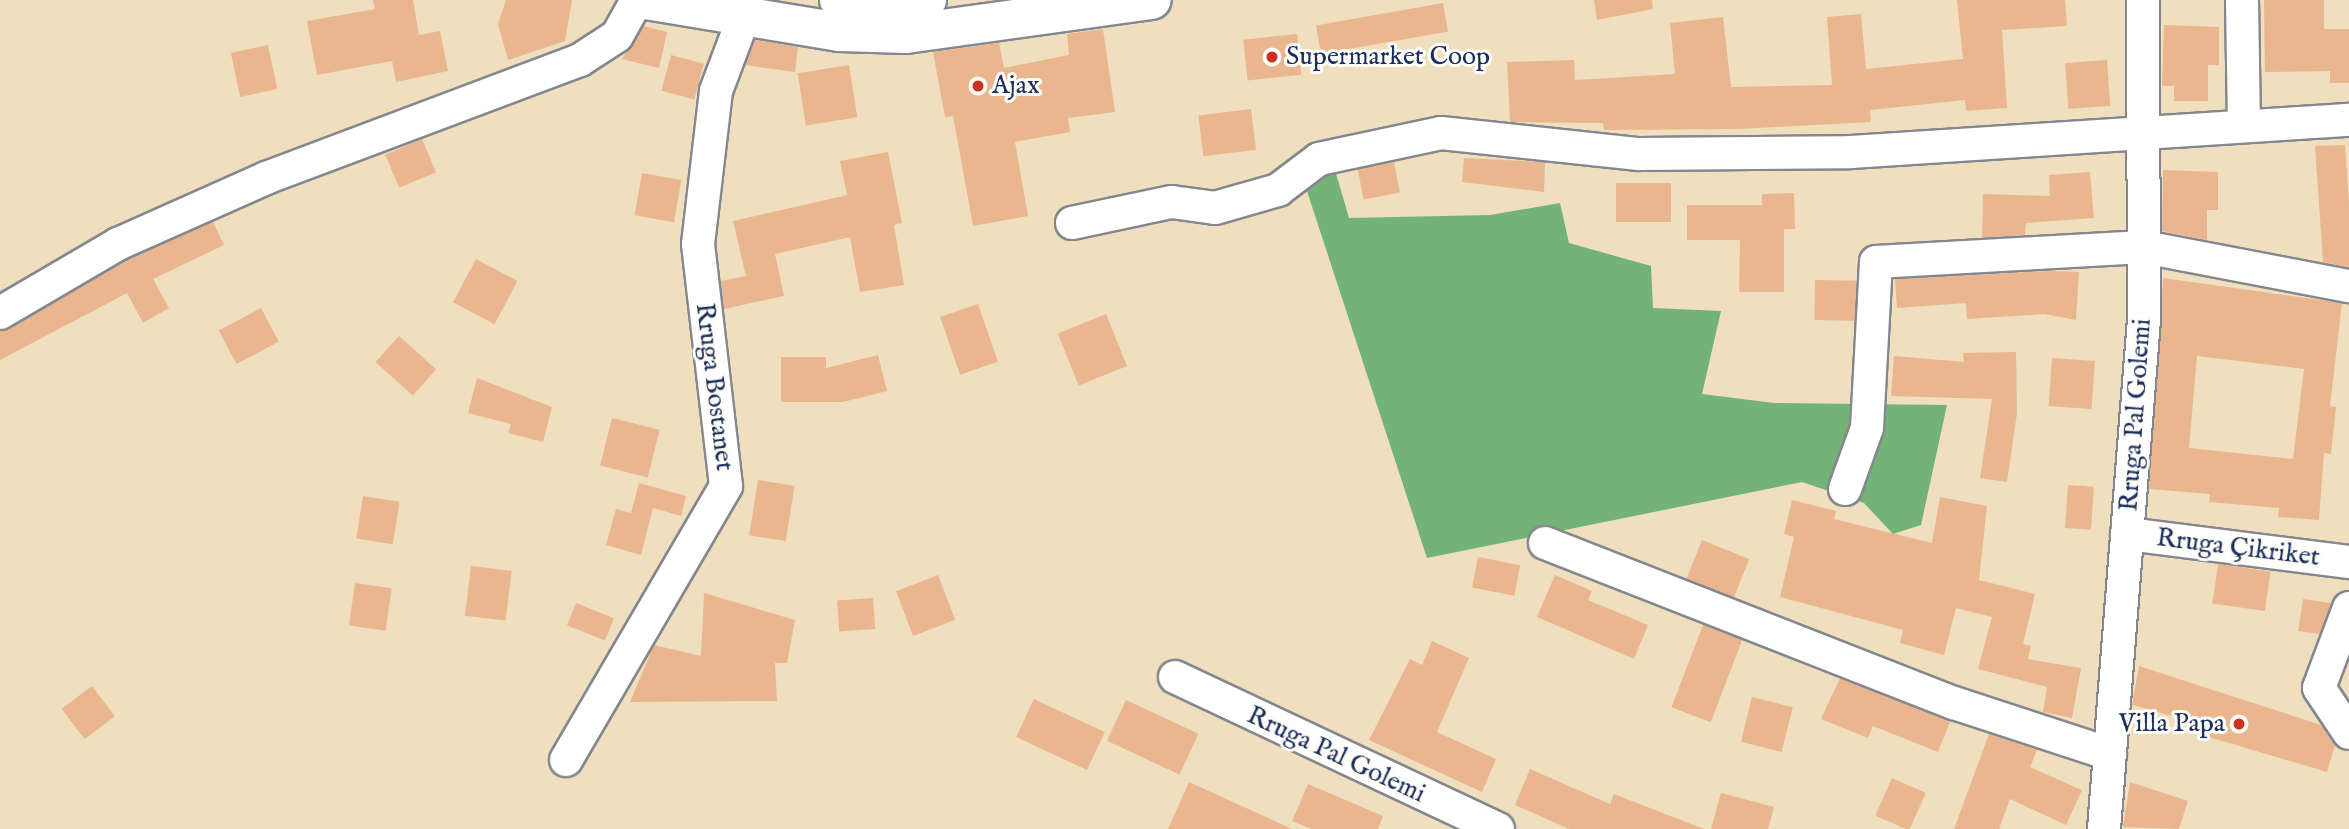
<!DOCTYPE html>
<meta charset="utf-8">
<style>
body{margin:0}
#map{position:relative;width:2349px;height:829px;overflow:hidden;background:#efdfbe;font-family:"IM FELL English",serif}
div>[style]{position:absolute}
[style*='--x']{left:calc(var(--x)*1px);top:calc(var(--y)*1px);width:calc(var(--w)*1px);rotate:calc(var(--a)*1deg)}
.forest>*{inset:0;background:#73b476}
.building>*{inset:0;background:#eab68f;transform-origin:0 0}
.roads{filter:drop-shadow(2px 0 #85878e) drop-shadow(-2px 0 #85878e) drop-shadow(0 2px #85878e) drop-shadow(0 -2px #85878e)}
.minor>*{height:32px;margin:-16px;padding:0 16px;transform-origin:16px;border-radius:16px;background:#fff}
.major>*{height:38px;margin:-19px;padding:0 19px;transform-origin:19px;border-radius:19px;background:#fff}
.dots>*{width:19px;height:19px;translate:-50% -50%;box-sizing:border-box;border:4px solid #fdfcf7;border-radius:50%}
span{translate:-50% -50%;white-space:nowrap;text-align:center;line-height:1.15;-webkit-text-stroke:6px #fdfcf7;paint-order:stroke}
.poi-label{font-size:26px;color:#1b2f5e}
.left{translate:0 -50%;text-align:left}
.right{translate:-100% -50%;text-align:right}
.street-label{font-size:26px;color:#1b2f5e}
</style>
<div id="map">
<div class="forest">
<i style="clip-path:polygon(1335px 170px,1349px 218px,1490px 215px,1560px 203px,1569px 243px,1651px 266px,1653px 308px,1721px 311px,1702px 394px,1774px 403px,1947px 405px,1921px 525px,1893px 534px,1864px 503px,1802px 482px,1427px 558px,1305px 185px)"></i>
</div>
<div class="building">
<i style="clip-path:polygon(373px 0,413px 0,419px 35px,440px 31px,448px 71px,396px 82px,392px 61px,317px 75px,307px 21px,375px 9px)"></i>
<i style="clip-path:polygon(506px 0,572px 0,565px 41px,508px 60px,498px 24px)"></i>
<i style="clip-path:polygon(1594px 0,1652px 0,1653px 9px,1597px 20px)"></i>
<i style="clip-path:polygon(1957px 0,2065px 0,2067px 26px,2002px 30px,2007px 108px,1966px 111px,1965px 100px,1870px 110px,1871px 122px,1738px 129px,1604px 130px,1603px 123px,1510px 122px,1507px 62px,1574px 60px,1575px 80px,1675px 74px,1670px 23px,1723px 17px,1731px 87px,1832px 85px,1827px 17px,1861px 14px,1866px 69px,1963px 59px)"></i>
<i style="clip-path:polygon(2264px 0,2324px 0,2324px 29px,2349px 29px,2349px 83px,2330px 83px,2330px 71px,2265px 72px)"></i>
<i style="left:1443px;top:3px;width:29px;height:129px;rotate:80deg"></i>
<i style="clip-path:polygon(2164px 25px,2219px 27px,2219px 65px,2208px 65px,2208px 101px,2174px 101px,2174px 86px,2162px 86px)"></i>
<i style="clip-path:polygon(643px 26px,667px 32px,659px 68px,622px 59px)"></i>
<i style="clip-path:polygon(1103px 29px,1115px 112px,1068px 118px,1070px 132px,1015px 142px,1028px 216px,973px 226px,953px 116px,945px 117px,933px 52px,999px 43px,1004px 68px,1069px 55px,1067px 34px)"></i>
<i style="left:1297px;top:34px;width:41px;height:54px;rotate:84deg"></i>
<i style="clip-path:polygon(755px 40px,798px 47px,795px 72px,745px 65px)"></i>
<i style="left:268px;top:45px;width:45px;height:38px;rotate:78deg"></i>
<i style="left:671px;top:55px;width:34px;height:37px;rotate:15deg"></i>
<i style="left:2107px;top:60px;width:46px;height:42px;rotate:86deg"></i>
<i style="left:849px;top:65px;width:53px;height:52px;rotate:81deg"></i>
<i style="left:1251px;top:109px;width:41px;height:53px;rotate:83deg"></i>
<i style="left:422px;top:139px;width:36px;height:40px;rotate:67deg"></i>
<i style="clip-path:polygon(2345px 145px,2349px 205px,2349px 267px,2323px 262px,2315px 146px)"></i>
<i style="clip-path:polygon(888px 152px,902px 223px,894px 225px,904px 285px,860px 292px,850px 237px,775px 254px,784px 296px,724px 309px,721px 281px,746px 276px,733px 221px,847px 195px,840px 161px)"></i>
<i style="clip-path:polygon(1464px 158px,1545px 162px,1544px 192px,1462px 182px)"></i>
<i style="left:1394px;top:162px;width:31px;height:37px;rotate:79deg"></i>
<i style="clip-path:polygon(2163px 170px,2218px 172px,2218px 210px,2207px 210px,2207px 240px,2162px 231px)"></i>
<i style="clip-path:polygon(2090px 172px,2094px 218px,2026px 223px,2025px 235px,1982px 238px,1983px 194px,2050px 196px,2049px 175px)"></i>
<i style="left:642px;top:173px;width:40px;height:43px;rotate:10deg"></i>
<i style="left:1616px;top:183px;width:55px;height:39px"></i>
<i style="clip-path:polygon(1794px 193px,1795px 229px,1784px 229px,1784px 292px,1739px 292px,1740px 240px,1687px 240px,1687px 205px,1762px 205px,1762px 194px)"></i>
<i style="clip-path:polygon(213px 222px,224px 245px,153px 279px,169px 308px,143px 323px,127px 293px,0 360px,0 331px,126px 260px)"></i>
<i style="left:476px;top:259px;width:47px;height:49px;rotate:28deg"></i>
<i style="clip-path:polygon(2051px 271px,2079px 272px,2076px 320px,2044px 314px,1967px 319px,1966px 303px,1897px 308px,1895px 279px)"></i>
<i style="clip-path:polygon(evenodd,2163px 278px,2342px 303px,2330px 406px,2336px 407px,2331px 454px,2324px 453px,2319px 520px,2278px 517px,2279px 508px,2209px 502px,2210px 494px,2149px 489px,2163px 278px,2197px 356px,2304px 369px,2293px 459px,2189px 448px,2197px 356px)"></i>
<i style="left:1815px;top:280px;width:42px;height:40px;rotate:1deg"></i>
<i style="left:978px;top:304px;width:61px;height:40px;rotate:71deg"></i>
<i style="left:261px;top:308px;width:38px;height:48px;rotate:62deg"></i>
<i style="left:1106px;top:314px;width:56px;height:52px;rotate:68deg"></i>
<i style="left:399px;top:336px;width:50px;height:35px;rotate:42deg"></i>
<i style="clip-path:polygon(2016px 352px,2017px 413px,2007px 482px,1980px 478px,1992px 399px,1891px 396px,1894px 356px,1964px 362px,1963px 353px)"></i>
<i style="clip-path:polygon(878px 355px,887px 391px,843px 402px,781px 402px,781px 357px,826px 357px,826px 368px)"></i>
<i style="left:2052px;top:358px;width:43px;height:48px;rotate:4deg"></i>
<i style="clip-path:polygon(477px 378px,552px 407px,543px 442px,508px 433px,511px 424px,468px 413px)"></i>
<i style="left:612px;top:418px;width:49px;height:49px;rotate:14deg"></i>
<i style="left:758px;top:480px;width:37px;height:56px;rotate:9deg"></i>
<i style="clip-path:polygon(639px 483px,686px 496px,681px 516px,653px 508px,641px 555px,606px 545px,616px 509px,631px 513px)"></i>
<i style="left:2068px;top:485px;width:26px;height:43px;rotate:4deg"></i>
<i style="left:363px;top:496px;width:37px;height:43px;rotate:9deg"></i>
<i style="clip-path:polygon(1940px 497px,1987px 506px,1979px 580px,2035px 594px,2023px 644px,2031px 646px,2028px 659px,2081px 668px,2072px 718px,2043px 712px,2047px 687px,1978px 669px,1992px 617px,1956px 608px,1944px 655px,1900px 643px,1903px 630px,1780px 597px,1794px 537px,1784px 534px,1792px 500px,1836px 511px,1834px 519px,1932px 543px)"></i>
<i style="left:1702px;top:540px;width:51px;height:42px;rotate:22deg"></i>
<i style="left:1478px;top:557px;width:43px;height:31px;rotate:11deg"></i>
<i style="left:2218px;top:564px;width:53px;height:40px;rotate:8deg"></i>
<i style="left:471px;top:566px;width:41px;height:50px;rotate:7deg"></i>
<i style="left:938px;top:575px;width:48px;height:45px;rotate:69deg"></i>
<i style="clip-path:polygon(1555px 575px,1592px 591px,1588px 600px,1648px 625px,1634px 659px,1537px 617px)"></i>
<i style="left:355px;top:583px;width:37px;height:43px;rotate:8deg"></i>
<i style="clip-path:polygon(704px 593px,795px 620px,787px 663px,775px 663px,777px 701px,630px 702px,654px 645px,701px 656px)"></i>
<i style="left:873px;top:598px;width:31px;height:36px;rotate:86deg"></i>
<i style="clip-path:polygon(2303px 599px,2331px 603px,2320px 634px,2298px 631px)"></i>
<i style="left:576px;top:603px;width:41px;height:24px;rotate:22deg"></i>
<i style="left:1703px;top:625px;width:42px;height:88px;rotate:21deg"></i>
<i style="clip-path:polygon(1432px 641px,1469px 658px,1437px 732px,1496px 759px,1482px 792px,1369px 740px,1410px 659px,1422px 665px)"></i>
<i style="clip-path:polygon(2139px 666px,2321px 725px,2335px 745px,2327px 772px,2209px 737px,2212px 727px,2132px 705px)"></i>
<i style="clip-path:polygon(1840px 678px,1950px 722px,1938px 752px,1873px 726px,1868px 738px,1821px 719px)"></i>
<i style="left:92px;top:686px;width:38px;height:38px;rotate:53deg"></i>
<i style="left:1752px;top:697px;width:42px;height:46px;rotate:14deg"></i>
<i style="left:1034px;top:699px;width:78px;height:42px;rotate:25deg"></i>
<i style="left:1126px;top:700px;width:80px;height:45px;rotate:25deg"></i>
<i style="clip-path:polygon(1989px 734px,2037px 750px,2030px 767px,2082px 790px,2066px 825px,2010px 799px,1999px 829px,1954px 829px)"></i>
<i style="clip-path:polygon(1530px 769px,1610px 804px,1614px 794px,1704px 829px,1569px 829px,1515px 805px)"></i>
<i style="left:1892px;top:778px;width:37px;height:41px;rotate:24deg"></i>
<i style="clip-path:polygon(1189px 782px,1292px 829px,1168px 829px)"></i>
<i style="clip-path:polygon(2130px 782px,2188px 801px,2179px 829px,2123px 827px)"></i>
<i style="clip-path:polygon(1308px 784px,1383px 816px,1378px 829px,1311px 829px,1292px 821px)"></i>
<i style="clip-path:polygon(1721px 793px,1774px 807px,1768px 829px,1711px 829px)"></i>
</div>
<div class="roads">
<div class="minor">
<i style="--x:2242;--y:0;--w:126;--a:89.1"></i>
<i style="--x:1072;--y:223;--w:102;--a:-11.9"></i>
<i style="--x:1172;--y:202;--w:43;--a:7.9"></i>
<i style="--x:1215;--y:208;--w:66;--a:-15.9"></i>
<i style="--x:1278;--y:190;--w:51;--a:-37.1"></i>
<i style="--x:1319;--y:159;--w:125;--a:-12"></i>
<i style="--x:1441;--y:133;--w:199;--a:6.1"></i>
<i style="--x:1639;--y:154;--w:212;--a:-0.5"></i>
<i style="--x:1851;--y:152;--w:499;--a:-3.7"></i>
<i style="--x:0;--y:313;--w:137;--a:-30.3"></i>
<i style="--x:118;--y:244;--w:162;--a:-24"></i>
<i style="--x:266;--y:178;--w:335;--a:-20.6"></i>
<i style="--x:580;--y:60;--w:44;--a:-33"></i>
<i style="--x:617;--y:36;--w:41;--a:-60.9"></i>
<i style="--x:1845;--y:489;--w:65;--a:-70.2"></i>
<i style="--x:1867;--y:428;--w:166;--a:-86.9"></i>
<i style="--x:1876;--y:262;--w:268;--a:-3.2"></i>
<i style="--x:2144;--y:247;--w:209;--a:10.8"></i>
<i style="--x:2127;--y:534;--w:224;--a:7.2"></i>
<i style="--x:1545;--y:543;--w:439;--a:21.4"></i>
<i style="--x:1954;--y:703;--w:164;--a:18.1"></i>
<i style="--x:2349;--y:608;--w:85;--a:110.6"></i>
<i style="--x:2319;--y:688;--w:54;--a:56.3"></i>
<i style="--x:1175;--y:677;--w:357;--a:25.2"></i>
<i style="--x:566;--y:760;--w:317;--a:-59.7"></i>
<i style="--x:726;--y:486;--w:244;--a:-96.6"></i>
<i style="--x:698;--y:244;--w:154;--a:-83.3"></i>
<i style="--x:716;--y:91;--w:77;--a:-69.4"></i>
<i style="--x:2104;--y:829;--w:511;--a:-85.51"></i>
<i style="--x:2144;--y:320;--w:320;--a:-90.2"></i>
</div>
<div class="major">
<i style="--x:646;--y:0;--w:196;--a:9.4"></i>
<i style="--x:839;--y:32;--w:67;--a:1.7"></i>
<i style="--x:906;--y:34;--w:248;--a:-7.9"></i>
<i style="--x:839;--y:0;--w:88;--a:0"></i>
</div>
</div>
<div class="dots">
<i style="left:1272px;top:57px;background:#c8321e"></i>
<i style="left:978px;top:86px;background:#c8321e"></i>
<i style="left:2239px;top:724px;background:#c8321e"></i>
</div>
<div class="poi-label">
<span class="left" style="left:1286px;top:57px">Supermarket Coop</span>
<span class="left" style="left:992px;top:86px">Ajax</span>
<span class="right" style="left:2225px;top:724px">Villa Papa</span>
</div>
<div class="street-label">
<span style="left:714px;top:387px;rotate:83deg">Rruga Bostanet</span>
<span style="left:2136px;top:415px;rotate:-86deg">Rruga Pal Golemi</span>
<span style="left:2238px;top:548px;rotate:7deg">Rruga Çikriket</span>
<span style="left:1336px;top:755px;rotate:25deg">Rruga Pal Golemi</span>
</div>
</div>
